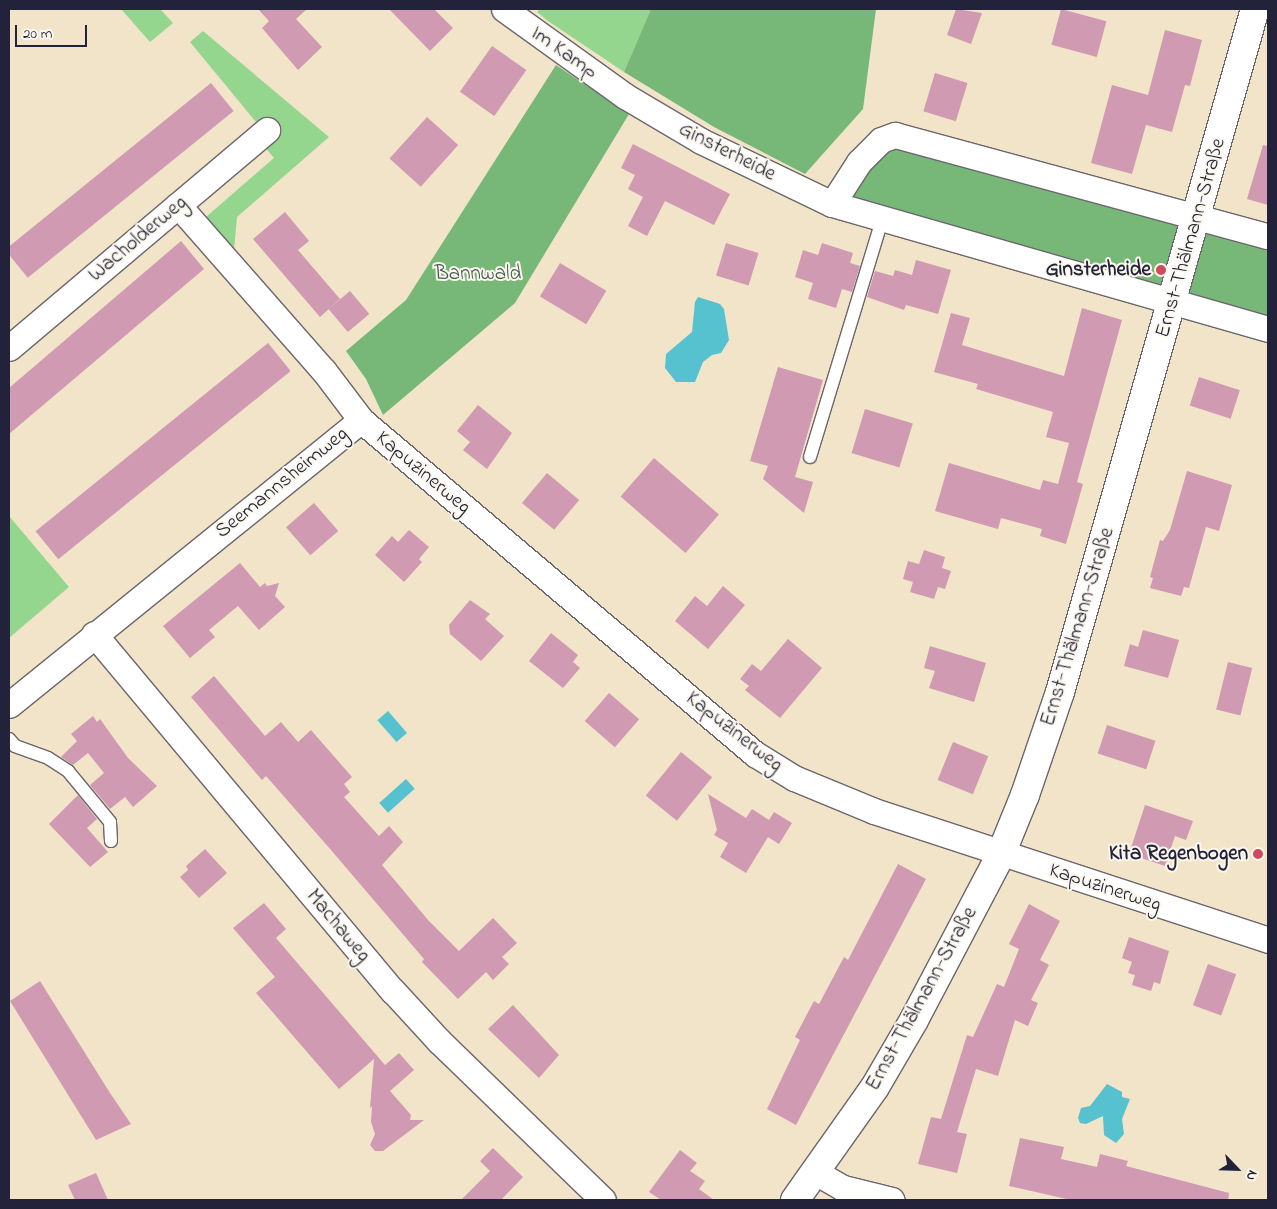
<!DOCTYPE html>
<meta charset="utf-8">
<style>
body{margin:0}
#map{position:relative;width:1277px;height:1209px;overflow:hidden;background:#f2e4c8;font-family:"Indie Flower",sans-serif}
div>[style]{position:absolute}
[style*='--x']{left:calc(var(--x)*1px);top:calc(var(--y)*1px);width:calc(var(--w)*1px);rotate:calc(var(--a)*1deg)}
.green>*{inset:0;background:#94d68d}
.forest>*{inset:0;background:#77b778}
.water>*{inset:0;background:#56c2cf;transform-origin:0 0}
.building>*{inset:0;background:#d09ab3;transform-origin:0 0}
.roads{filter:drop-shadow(1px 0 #6b666c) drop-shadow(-1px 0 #6b666c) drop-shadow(0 1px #6b666c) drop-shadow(0 -1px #6b666c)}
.service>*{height:12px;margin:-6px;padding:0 6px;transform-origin:6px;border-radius:6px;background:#fff}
.minor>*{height:25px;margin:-12.5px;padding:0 12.5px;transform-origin:12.5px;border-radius:12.5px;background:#fff}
.tertiary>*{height:28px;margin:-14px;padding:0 14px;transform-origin:14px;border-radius:14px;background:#fff}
.dots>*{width:14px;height:14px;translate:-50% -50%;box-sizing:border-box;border:2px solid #fbf7ec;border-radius:50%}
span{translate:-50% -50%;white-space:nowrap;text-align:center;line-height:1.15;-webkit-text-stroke:4px #fbf7ec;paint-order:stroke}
.street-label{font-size:21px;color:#22223b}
.poi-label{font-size:21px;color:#22223b;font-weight:700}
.right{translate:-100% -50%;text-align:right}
.park-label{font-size:21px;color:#445854}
.frame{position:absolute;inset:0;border:10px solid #22223b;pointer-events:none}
.north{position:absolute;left:1212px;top:1144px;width:50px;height:50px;-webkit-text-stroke:4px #fbf7ec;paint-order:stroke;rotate:114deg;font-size:14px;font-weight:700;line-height:20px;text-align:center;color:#22223b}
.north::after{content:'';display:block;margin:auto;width:18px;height:22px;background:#22223b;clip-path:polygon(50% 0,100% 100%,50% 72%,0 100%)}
.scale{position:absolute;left:15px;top:25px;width:72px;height:22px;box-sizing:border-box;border:2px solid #22223b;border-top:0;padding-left:6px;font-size:15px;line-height:18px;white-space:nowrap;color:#22223b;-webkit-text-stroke:4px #fbf7ec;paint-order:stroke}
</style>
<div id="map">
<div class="green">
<i style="clip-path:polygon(121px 9px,160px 9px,173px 23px,150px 42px)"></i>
<i style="clip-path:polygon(540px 9px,651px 9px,624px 72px,548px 21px,537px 12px)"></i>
<i style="clip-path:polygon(203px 31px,329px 137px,237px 217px,234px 250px,206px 217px,274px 158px,263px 145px,270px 139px,190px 42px)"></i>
<i style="clip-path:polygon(9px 516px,69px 587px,9px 638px)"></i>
</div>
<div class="forest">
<i style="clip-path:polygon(651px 9px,876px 9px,863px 109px,805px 174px,714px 127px,624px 72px)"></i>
<i style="clip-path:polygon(556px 65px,629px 114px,515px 303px,383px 415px,366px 379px,346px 351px,406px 300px)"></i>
<i style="clip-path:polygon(881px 140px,1268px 236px,1268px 329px,859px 214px,845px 183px)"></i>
</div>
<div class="water">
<i style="clip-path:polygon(698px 297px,720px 304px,724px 309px,729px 340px,721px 353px,712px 355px,703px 362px,695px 382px,676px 382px,665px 368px,666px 354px,692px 332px,695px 302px)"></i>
<i style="left:388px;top:711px;width:29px;height:14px;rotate:49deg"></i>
<i style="left:406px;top:779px;width:13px;height:36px;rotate:48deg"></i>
<i style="clip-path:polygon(1107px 1084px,1122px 1092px,1122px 1097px,1130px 1099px,1122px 1119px,1124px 1134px,1116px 1143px,1104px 1135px,1103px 1116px,1086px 1124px,1080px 1123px,1078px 1118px,1081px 1108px,1090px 1106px)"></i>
</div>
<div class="building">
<i style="clip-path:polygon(258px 9px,307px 9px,296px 19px,322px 47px,298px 70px,262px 28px,269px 21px)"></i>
<i style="clip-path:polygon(389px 9px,434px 9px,453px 28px,430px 51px)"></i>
<i style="clip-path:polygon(956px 9px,982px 13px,971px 44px,947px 35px)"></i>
<i style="left:1061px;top:9px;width:47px;height:37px;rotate:15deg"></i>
<i style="clip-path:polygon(1165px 30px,1202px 40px,1190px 86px,1185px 85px,1172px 132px,1146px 125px,1132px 174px,1091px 163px,1112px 85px,1148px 95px)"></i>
<i style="left:492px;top:46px;width:42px;height:56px;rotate:35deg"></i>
<i style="left:935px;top:73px;width:34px;height:40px;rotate:17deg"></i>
<i style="left:211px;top:83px;width:36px;height:265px;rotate:51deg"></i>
<i style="left:427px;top:117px;width:42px;height:56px;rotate:42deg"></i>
<i style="clip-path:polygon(633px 144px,730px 194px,714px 225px,665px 201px,647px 236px,628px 226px,643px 197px,628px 189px,635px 175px,621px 168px)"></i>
<i style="clip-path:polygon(1263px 145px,1268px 146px,1268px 205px,1247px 199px)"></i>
<i style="clip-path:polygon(285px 212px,309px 241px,298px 250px,340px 299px,320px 317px,253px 239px)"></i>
<i style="clip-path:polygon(181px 241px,204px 269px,9px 434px,9px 388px)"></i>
<i style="left:726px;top:243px;width:34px;height:34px;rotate:17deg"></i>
<i style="clip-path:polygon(822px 243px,853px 253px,850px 263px,860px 266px,852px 292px,842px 289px,836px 308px,808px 299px,813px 283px,795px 277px,803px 250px,818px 255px)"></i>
<i style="clip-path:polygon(916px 260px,951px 270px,938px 314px,906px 305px,904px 310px,867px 297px,875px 271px,893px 276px,895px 270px,912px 275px)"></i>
<i style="left:560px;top:263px;width:54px;height:39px;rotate:31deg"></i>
<i style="left:350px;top:291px;width:30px;height:28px;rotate:50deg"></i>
<i style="clip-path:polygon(1082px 308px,1122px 320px,1077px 482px,1083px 484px,1066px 544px,1040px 536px,1042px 529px,1001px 518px,998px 529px,935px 511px,949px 463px,1040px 490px,1043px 480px,1058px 484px,1069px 443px,1046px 437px,1053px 412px,976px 389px,978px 384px,934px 372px,951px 313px,970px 318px,962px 345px,1064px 376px)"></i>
<i style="left:268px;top:343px;width:36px;height:299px;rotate:51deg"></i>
<i style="clip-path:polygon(778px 367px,823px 380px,795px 477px,813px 482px,804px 513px,763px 479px,768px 466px,750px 461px)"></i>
<i style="left:1199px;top:377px;width:43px;height:30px;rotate:18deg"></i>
<i style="clip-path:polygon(478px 405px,512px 433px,487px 469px,463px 450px,470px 442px,457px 431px)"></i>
<i style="left:865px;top:409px;width:50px;height:46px;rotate:17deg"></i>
<i style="left:654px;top:458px;width:86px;height:51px;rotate:41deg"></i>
<i style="clip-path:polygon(1187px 471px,1232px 485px,1219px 531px,1206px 527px,1189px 588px,1184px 587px,1181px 596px,1150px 588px,1153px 578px,1150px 577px,1160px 540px,1163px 541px,1170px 530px)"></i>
<i style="left:547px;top:473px;width:42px;height:39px;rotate:40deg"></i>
<i style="left:314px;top:503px;width:37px;height:37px;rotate:49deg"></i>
<i style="clip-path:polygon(409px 530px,429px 547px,419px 559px,422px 562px,404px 582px,375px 555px,392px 536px,398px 542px)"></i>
<i style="clip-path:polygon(924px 550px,945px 557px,942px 568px,951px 571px,945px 589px,938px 587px,934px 599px,910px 592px,913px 582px,903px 579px,908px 561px,919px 564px)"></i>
<i style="clip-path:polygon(240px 563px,260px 587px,265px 583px,267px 586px,279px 583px,275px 596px,285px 607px,259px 630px,238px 606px,209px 630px,215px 637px,190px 658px,163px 626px)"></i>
<i style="clip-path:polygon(723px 586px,745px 605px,708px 649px,675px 621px,695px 596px,707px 606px)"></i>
<i style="clip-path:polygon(470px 600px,490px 614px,485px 619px,504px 636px,481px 661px,450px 634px,449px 625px)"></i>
<i style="clip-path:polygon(1143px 630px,1179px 640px,1168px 678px,1124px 666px,1130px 644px,1138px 647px)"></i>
<i style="clip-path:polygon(551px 633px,578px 655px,573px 662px,580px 668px,563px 688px,529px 661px)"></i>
<i style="clip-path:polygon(788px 639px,822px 668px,780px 718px,745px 690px,749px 686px,740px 679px,752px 664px,761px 671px)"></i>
<i style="clip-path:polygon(930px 646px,986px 663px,974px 702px,929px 688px,935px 671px,924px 668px)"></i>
<i style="left:1228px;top:662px;width:25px;height:49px;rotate:14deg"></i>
<i style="clip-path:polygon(214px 676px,265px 736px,281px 722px,298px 742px,311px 730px,352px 777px,344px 784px,350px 792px,344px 797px,379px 836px,389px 826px,403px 842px,382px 865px,428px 920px,459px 951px,493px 918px,517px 943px,502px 957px,509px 964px,493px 980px,486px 972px,458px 999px,422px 962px,424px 959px,331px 850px,266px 776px,262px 780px,191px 697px)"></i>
<i style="left:609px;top:693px;width:40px;height:37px;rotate:41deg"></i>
<i style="clip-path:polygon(93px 716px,97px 722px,100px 719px,128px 758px,157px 786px,133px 807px,125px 797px,110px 809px,90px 785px,104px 773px,88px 753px,73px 765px,61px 757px,77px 741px,71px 734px)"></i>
<i style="left:1107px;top:725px;width:51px;height:30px;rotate:18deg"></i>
<i style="left:953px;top:742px;width:38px;height:41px;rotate:22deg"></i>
<i style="left:681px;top:752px;width:40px;height:56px;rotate:39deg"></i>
<i style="clip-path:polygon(708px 794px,746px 818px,752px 809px,769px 820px,774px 812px,792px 823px,779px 844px,768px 837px,746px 873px,720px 857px,728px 843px,714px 835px,717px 830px)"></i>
<i style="clip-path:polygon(78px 795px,97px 819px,87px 828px,108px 852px,90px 867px,49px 824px)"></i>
<i style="clip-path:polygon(1145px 805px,1193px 821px,1186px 840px,1175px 836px,1165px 866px,1129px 854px)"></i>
<i style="clip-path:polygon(205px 849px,227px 873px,199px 898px,180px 877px,188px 870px,186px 866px)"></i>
<i style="clip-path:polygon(898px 864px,926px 879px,796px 1125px,767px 1109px,800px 1040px,795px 1037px,814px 1001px,819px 1004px,844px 957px,848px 960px)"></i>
<i style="clip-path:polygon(264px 903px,286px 929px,276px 938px,385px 1065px,399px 1053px,414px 1070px,390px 1091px,411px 1115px,410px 1120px,424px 1120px,383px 1151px,375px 1151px,370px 1145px,375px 1134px,371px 1122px,372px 1106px,370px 1108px,374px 1059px,339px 1089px,256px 993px,275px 977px,233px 928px)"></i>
<i style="clip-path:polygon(1029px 904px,1060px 921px,1040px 960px,1049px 965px,1031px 1000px,1038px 1003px,1028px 1026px,1015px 1020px,998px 1076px,976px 1069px,957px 1132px,967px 1134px,957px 1173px,918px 1164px,931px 1117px,941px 1119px,967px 1035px,973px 1037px,997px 984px,1004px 987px,1019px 949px,1009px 944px)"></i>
<i style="clip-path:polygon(1129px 937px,1169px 951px,1160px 984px,1154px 982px,1151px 991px,1132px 985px,1135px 975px,1128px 973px,1132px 962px,1122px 958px)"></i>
<i style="left:1208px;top:964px;width:30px;height:44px;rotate:20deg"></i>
<i style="clip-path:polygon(40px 981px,110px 1093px,131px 1124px,96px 1140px,10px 1001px)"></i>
<i style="clip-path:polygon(513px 1005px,559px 1055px,539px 1078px,488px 1029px)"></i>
<i style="clip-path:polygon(1020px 1138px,1064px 1147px,1061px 1159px,1097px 1167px,1100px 1154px,1128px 1161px,1126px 1166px,1229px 1193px,1228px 1200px,1071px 1200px,1009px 1186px)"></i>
<i style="clip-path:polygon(493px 1148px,523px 1177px,501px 1200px,461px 1200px,490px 1171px,480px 1161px)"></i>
<i style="clip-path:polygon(680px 1150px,697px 1163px,690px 1171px,705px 1181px,699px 1189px,714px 1200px,661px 1200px,649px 1192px)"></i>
<i style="clip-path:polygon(96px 1173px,108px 1200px,75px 1200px,68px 1185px)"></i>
</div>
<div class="roads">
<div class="service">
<i style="--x:810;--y:457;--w:248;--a:-73.1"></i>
<i style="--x:9;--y:739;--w:9;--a:49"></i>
<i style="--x:15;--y:746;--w:35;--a:20"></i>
<i style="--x:48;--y:758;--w:24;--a:33"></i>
<i style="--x:68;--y:771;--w:66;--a:50.5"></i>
<i style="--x:110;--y:822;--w:19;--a:87"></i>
</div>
<div class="minor">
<i style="--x:504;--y:9;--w:149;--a:35.7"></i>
<i style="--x:625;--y:96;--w:88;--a:30.6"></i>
<i style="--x:701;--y:141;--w:145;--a:25.7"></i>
<i style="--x:832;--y:204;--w:454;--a:16"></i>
<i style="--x:832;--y:204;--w:50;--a:-57.3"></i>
<i style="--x:859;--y:162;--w:31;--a:-45"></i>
<i style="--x:881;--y:140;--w:15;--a:-20"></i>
<i style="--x:895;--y:135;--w:386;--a:15.2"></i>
<i style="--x:178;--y:205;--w:221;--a:48.7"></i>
<i style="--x:324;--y:371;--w:61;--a:52.9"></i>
<i style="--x:361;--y:420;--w:517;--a:40.29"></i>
<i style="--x:755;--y:754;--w:46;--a:31.6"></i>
<i style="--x:794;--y:778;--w:87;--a:22.4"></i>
<i style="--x:874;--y:811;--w:415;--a:18.1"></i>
<i style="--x:9;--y:348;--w:338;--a:-40.2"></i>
<i style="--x:94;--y:634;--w:466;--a:50.1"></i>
<i style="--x:393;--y:991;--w:68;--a:47.4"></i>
<i style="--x:439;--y:1041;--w:228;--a:44.1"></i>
<i style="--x:9;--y:705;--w:453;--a:-39"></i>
<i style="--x:817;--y:1173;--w:30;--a:30"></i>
<i style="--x:843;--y:1188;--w:50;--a:13.8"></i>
</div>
<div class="tertiary">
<i style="--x:795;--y:1200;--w:138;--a:-54.7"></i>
<i style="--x:875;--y:1087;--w:78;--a:-59.8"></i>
<i style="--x:914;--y:1020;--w:187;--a:-62.3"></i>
<i style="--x:1001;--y:854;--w:64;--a:-67.9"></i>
<i style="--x:1025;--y:795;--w:109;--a:-71.2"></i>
<i style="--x:1060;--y:692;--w:710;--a:-74.07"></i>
</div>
</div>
<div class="dots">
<i style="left:1161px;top:270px;background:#d1495b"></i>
<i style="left:1258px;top:854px;background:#d1495b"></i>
</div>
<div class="street-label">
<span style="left:564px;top:53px;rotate:35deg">Im Kamp</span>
<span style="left:727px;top:152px;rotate:27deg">Ginsterheide</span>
<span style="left:1191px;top:238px;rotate:-74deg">Ernst-Thälmann-Straße</span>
<span style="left:138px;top:239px;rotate:-40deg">Wacholderweg</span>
<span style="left:423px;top:473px;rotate:40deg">Kapuzinerweg</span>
<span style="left:282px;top:483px;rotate:-39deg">Seemannsheimweg</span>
<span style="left:1078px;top:627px;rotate:-73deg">Ernst-Thälmann-Straße</span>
<span style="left:734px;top:732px;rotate:38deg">Kapuzinerweg</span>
<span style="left:1105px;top:888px;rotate:18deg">Kapuzinerweg</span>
<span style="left:338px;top:926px;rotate:50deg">Machaweg</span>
<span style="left:922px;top:999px;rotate:-61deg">Ernst-Thälmann-Straße</span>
</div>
<div class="poi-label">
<span class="right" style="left:1151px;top:270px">Ginsterheide</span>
<span class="right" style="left:1248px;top:854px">Kita Regenbogen</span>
</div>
<div class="park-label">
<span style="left:478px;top:274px">Bannwald</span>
</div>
<div class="frame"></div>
<div class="north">N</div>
<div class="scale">20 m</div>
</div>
